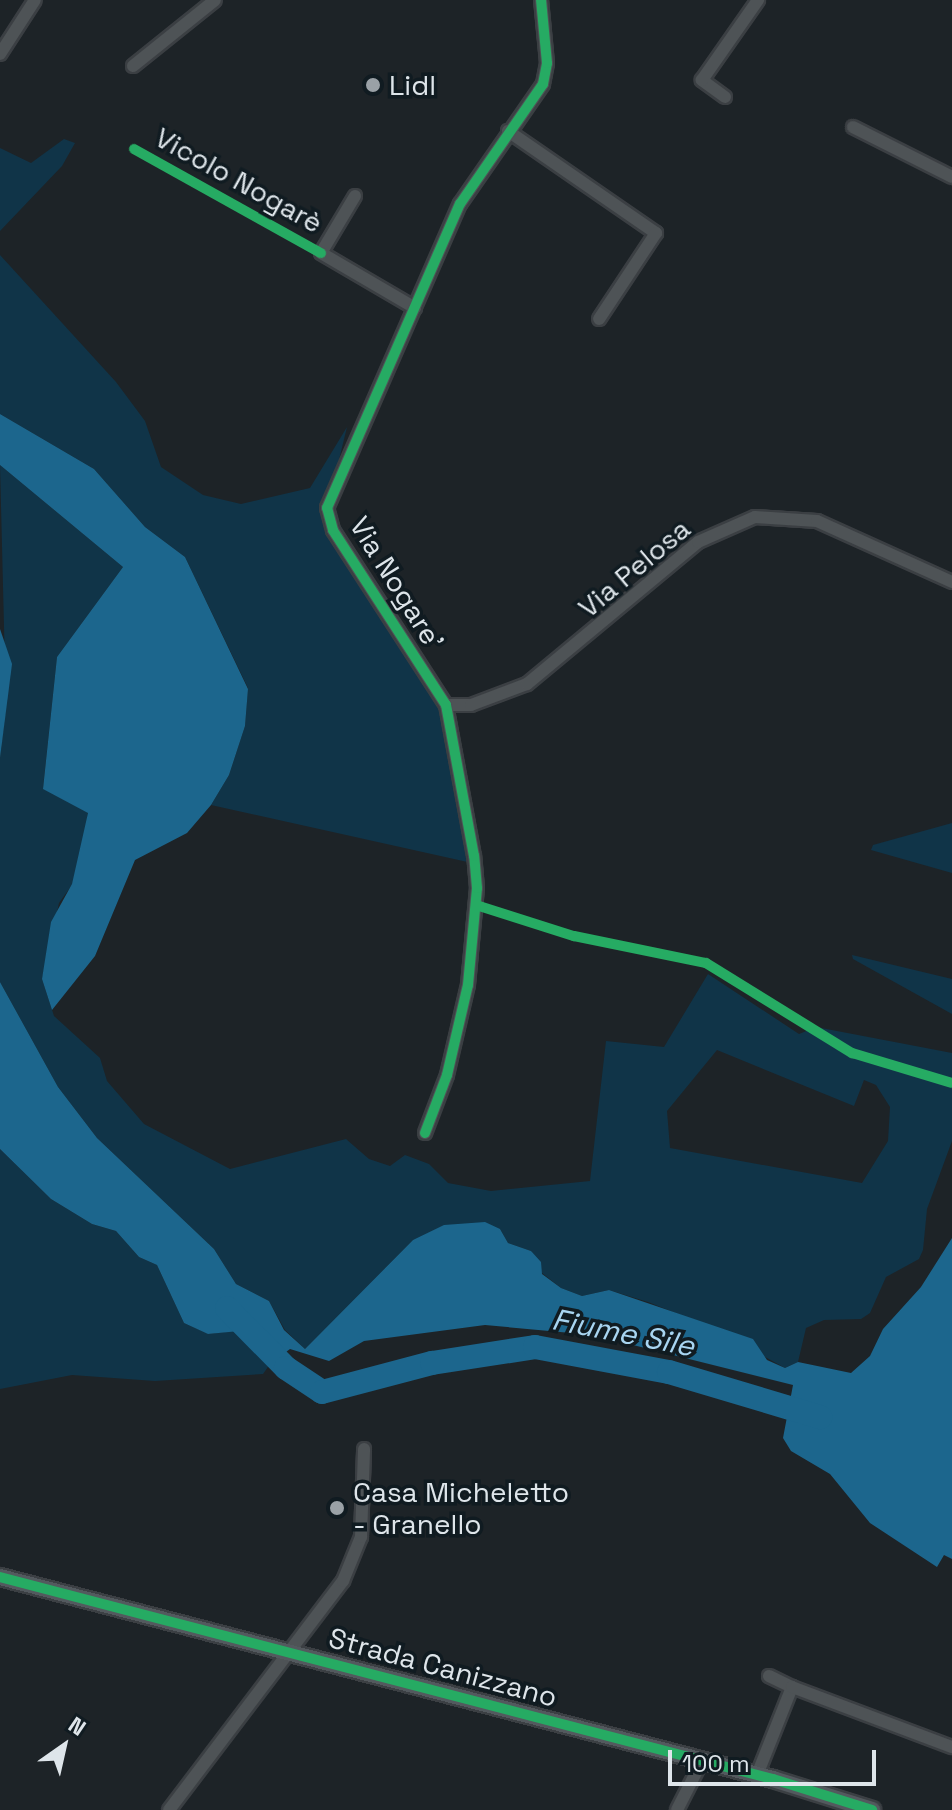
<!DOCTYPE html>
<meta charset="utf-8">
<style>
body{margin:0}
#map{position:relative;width:952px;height:1810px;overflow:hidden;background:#1d2327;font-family:"Space Grotesk",sans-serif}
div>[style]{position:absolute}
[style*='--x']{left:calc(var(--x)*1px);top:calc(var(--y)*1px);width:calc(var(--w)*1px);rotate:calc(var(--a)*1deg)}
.green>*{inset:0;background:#103448}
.water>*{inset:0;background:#1c668d}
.river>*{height:24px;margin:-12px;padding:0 12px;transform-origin:12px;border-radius:12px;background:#1c668d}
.roads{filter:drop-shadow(2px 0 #3b3f43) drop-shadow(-2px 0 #3b3f43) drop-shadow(0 2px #3b3f43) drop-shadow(0 -2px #3b3f43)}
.street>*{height:12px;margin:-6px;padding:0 6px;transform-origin:6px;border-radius:6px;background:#4e5356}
.secondary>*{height:16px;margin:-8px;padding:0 8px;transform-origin:8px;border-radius:8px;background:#53595e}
.cycleway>*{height:10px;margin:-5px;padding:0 5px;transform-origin:5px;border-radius:5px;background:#26ab63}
.dots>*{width:22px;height:22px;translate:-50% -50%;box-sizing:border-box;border:4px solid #101b21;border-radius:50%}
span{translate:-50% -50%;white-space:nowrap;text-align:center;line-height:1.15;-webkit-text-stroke:7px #101b21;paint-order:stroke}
.poi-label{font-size:28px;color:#dee5ea}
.left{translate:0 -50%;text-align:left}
.street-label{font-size:28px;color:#dee5ea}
.water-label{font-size:30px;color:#a8d5f1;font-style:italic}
.north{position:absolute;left:24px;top:1706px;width:80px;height:80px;-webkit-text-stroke:6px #101b21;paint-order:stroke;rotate:34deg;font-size:22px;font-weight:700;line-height:32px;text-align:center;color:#dee5ea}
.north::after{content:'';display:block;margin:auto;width:28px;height:36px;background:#dee5ea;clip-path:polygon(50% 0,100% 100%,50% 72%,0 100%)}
.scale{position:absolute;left:668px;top:1750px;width:208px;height:36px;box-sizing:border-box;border:4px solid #dee5ea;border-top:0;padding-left:10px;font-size:24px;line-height:28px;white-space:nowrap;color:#dee5ea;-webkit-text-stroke:6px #101b21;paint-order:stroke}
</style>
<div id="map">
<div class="green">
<i style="clip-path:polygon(64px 139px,75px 143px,62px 166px,0 231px,0 148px,31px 163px)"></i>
<i style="clip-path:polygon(0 255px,116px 382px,145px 421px,161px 467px,203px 495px,241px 504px,310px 488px,347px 427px,328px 505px,441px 694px,472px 863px,211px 805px,229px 775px,245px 726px,248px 688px,185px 557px,145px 527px,94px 469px,0 414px)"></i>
<i style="clip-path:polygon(evenodd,0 465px,123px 567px,57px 657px,43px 788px,88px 812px,86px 839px,72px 885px,59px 903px,42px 979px,54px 1016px,100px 1058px,107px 1081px,144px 1124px,230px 1169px,346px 1139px,369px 1159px,390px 1166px,405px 1155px,429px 1164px,448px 1183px,491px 1191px,590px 1181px,606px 1041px,664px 1047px,708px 974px,799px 1034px,816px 1027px,952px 1053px,952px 1141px,927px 1209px,923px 1250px,919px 1259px,886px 1277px,870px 1313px,861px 1319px,824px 1320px,806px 1328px,798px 1362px,785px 1368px,713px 1328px,648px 1302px,609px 1290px,582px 1296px,561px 1288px,542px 1273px,531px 1251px,508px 1243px,500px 1229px,413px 1240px,305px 1349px,285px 1330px,269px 1301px,236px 1284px,214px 1249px,97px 1138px,58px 1087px,0 982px,0 758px,6px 707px,0 465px,717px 1050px,854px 1106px,864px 1080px,876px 1085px,890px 1107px,888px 1141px,862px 1183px,670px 1148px,667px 1111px,717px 1050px)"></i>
<i style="clip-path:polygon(952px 823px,952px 873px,871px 850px,873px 845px)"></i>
<i style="clip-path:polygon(852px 955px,952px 979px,952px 1014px,853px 959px)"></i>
<i style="clip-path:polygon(0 1149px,51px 1199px,92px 1224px,116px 1231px,139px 1257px,157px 1265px,184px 1323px,209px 1334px,250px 1329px,257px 1353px,270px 1364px,263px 1374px,155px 1381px,72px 1375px,0 1389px)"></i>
</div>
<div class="water">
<i style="clip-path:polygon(0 414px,94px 469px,145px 527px,185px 557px,248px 689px,245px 726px,229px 775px,211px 805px,187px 833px,135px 860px,95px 956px,52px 1010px,42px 979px,51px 922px,72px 884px,88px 813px,43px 789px,57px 657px,123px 567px,0 465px)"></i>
<i style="clip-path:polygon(0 629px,12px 664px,0 758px)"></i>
<i style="clip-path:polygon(0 982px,58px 1087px,97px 1138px,214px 1249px,236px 1284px,269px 1301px,284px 1330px,305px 1349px,413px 1240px,444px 1225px,485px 1222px,500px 1229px,508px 1243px,531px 1251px,541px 1262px,542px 1274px,561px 1288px,582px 1296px,609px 1290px,753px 1339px,767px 1360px,785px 1368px,798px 1362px,851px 1373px,870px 1356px,883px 1329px,921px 1287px,952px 1238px,952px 1559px,944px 1555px,937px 1567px,870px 1523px,830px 1474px,791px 1451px,783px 1438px,793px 1385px,593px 1335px,485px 1325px,364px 1341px,329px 1361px,290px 1349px,270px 1364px,257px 1353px,250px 1330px,208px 1334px,184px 1323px,157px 1265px,139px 1257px,116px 1231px,92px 1224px,51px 1199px,0 1149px)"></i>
</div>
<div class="river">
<i style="--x:227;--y:1308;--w:84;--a:45.5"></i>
<i style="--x:286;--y:1368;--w:43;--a:33.7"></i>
<i style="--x:322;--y:1392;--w:114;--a:-14.8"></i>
<i style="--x:432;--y:1363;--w:104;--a:-8.8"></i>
<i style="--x:535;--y:1347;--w:136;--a:10.6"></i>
<i style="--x:669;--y:1372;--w:158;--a:16.6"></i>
</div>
<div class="roads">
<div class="street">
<i style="--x:0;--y:54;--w:64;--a:-57.1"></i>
<i style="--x:133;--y:66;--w:105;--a:-38.8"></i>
<i style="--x:725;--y:97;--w:29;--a:-144"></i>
<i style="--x:702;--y:80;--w:98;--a:-55"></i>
<i style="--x:853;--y:127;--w:111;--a:26.8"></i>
<i style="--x:508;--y:131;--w:180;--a:34.6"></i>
<i style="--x:656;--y:233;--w:103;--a:123.5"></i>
<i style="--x:355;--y:196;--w:66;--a:120.8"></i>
<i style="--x:321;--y:253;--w:109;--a:30.3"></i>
<i style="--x:446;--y:705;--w:25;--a:0"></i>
<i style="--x:471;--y:705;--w:60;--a:-20.6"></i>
<i style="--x:527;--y:684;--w:222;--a:-39.7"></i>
<i style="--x:698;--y:542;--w:62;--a:-23.7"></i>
<i style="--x:755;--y:517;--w:62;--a:3.7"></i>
<i style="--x:817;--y:521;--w:148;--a:24.3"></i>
<i style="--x:425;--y:1133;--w:62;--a:-69.2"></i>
<i style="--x:447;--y:1075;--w:92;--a:-76.9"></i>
<i style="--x:468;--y:985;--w:97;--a:-84.7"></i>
<i style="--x:477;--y:888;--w:32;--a:-95"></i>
<i style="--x:474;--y:856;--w:154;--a:-100.5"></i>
<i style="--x:446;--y:705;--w:208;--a:-122.9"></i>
<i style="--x:333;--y:530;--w:23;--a:-105"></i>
<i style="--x:327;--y:508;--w:332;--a:-66.4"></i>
<i style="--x:460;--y:204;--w:146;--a:-55.3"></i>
<i style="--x:543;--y:84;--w:21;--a:-79"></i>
<i style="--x:547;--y:63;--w:63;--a:-95.4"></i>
<i style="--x:769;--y:1676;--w:25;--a:26"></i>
<i style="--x:757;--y:1775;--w:95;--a:-68.3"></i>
<i style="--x:792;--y:1687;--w:171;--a:20.6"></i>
<i style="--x:169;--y:1810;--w:288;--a:-52.8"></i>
<i style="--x:343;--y:1581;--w:48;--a:-67.8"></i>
<i style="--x:361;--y:1537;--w:88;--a:-88"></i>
<i style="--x:677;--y:1810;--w:55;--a:-63"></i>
</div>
<div class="secondary">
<i style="--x:0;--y:1577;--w:799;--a:14.65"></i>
<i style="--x:773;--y:1779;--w:104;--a:17.4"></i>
</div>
</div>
<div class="cycleway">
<i style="--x:134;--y:149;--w:214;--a:29.1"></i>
<i style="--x:476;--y:905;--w:103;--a:17.6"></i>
<i style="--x:574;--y:936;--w:135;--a:11.6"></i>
<i style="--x:706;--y:963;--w:172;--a:31.7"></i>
<i style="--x:852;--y:1053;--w:104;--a:16.7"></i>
<i style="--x:425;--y:1133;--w:62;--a:-69.2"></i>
<i style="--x:447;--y:1075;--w:92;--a:-76.9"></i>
<i style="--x:468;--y:985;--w:97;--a:-84.7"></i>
<i style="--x:477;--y:888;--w:32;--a:-95"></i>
<i style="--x:474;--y:856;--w:154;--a:-100.5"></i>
<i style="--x:446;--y:705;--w:208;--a:-122.9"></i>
<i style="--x:333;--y:530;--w:23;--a:-105"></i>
<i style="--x:327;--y:508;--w:332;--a:-66.4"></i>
<i style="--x:460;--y:204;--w:146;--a:-55.3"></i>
<i style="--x:543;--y:84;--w:21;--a:-79"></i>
<i style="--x:547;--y:63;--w:63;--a:-95.4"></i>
<i style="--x:0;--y:1577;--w:799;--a:14.65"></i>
<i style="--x:773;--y:1779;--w:104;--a:17.4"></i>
</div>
<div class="dots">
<i style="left:373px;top:85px;background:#9aa1a6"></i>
<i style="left:337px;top:1508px;background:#9aa1a6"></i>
</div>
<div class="poi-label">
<span class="left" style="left:389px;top:85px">Lidl</span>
<span class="left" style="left:353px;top:1508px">Casa Micheletto<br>- Granello</span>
</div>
<div class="street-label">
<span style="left:239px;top:180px;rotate:29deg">Vicolo Nogarè</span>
<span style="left:634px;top:568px;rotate:-40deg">Via Pelosa</span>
<span style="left:397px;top:583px;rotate:58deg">Via Nogare'</span>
<span style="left:443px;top:1667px;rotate:15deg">Strada Canizzano</span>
</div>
<div class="water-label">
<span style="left:623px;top:1333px;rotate:11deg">Fiume Sile</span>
</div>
<div class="north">N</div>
<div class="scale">100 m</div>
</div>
